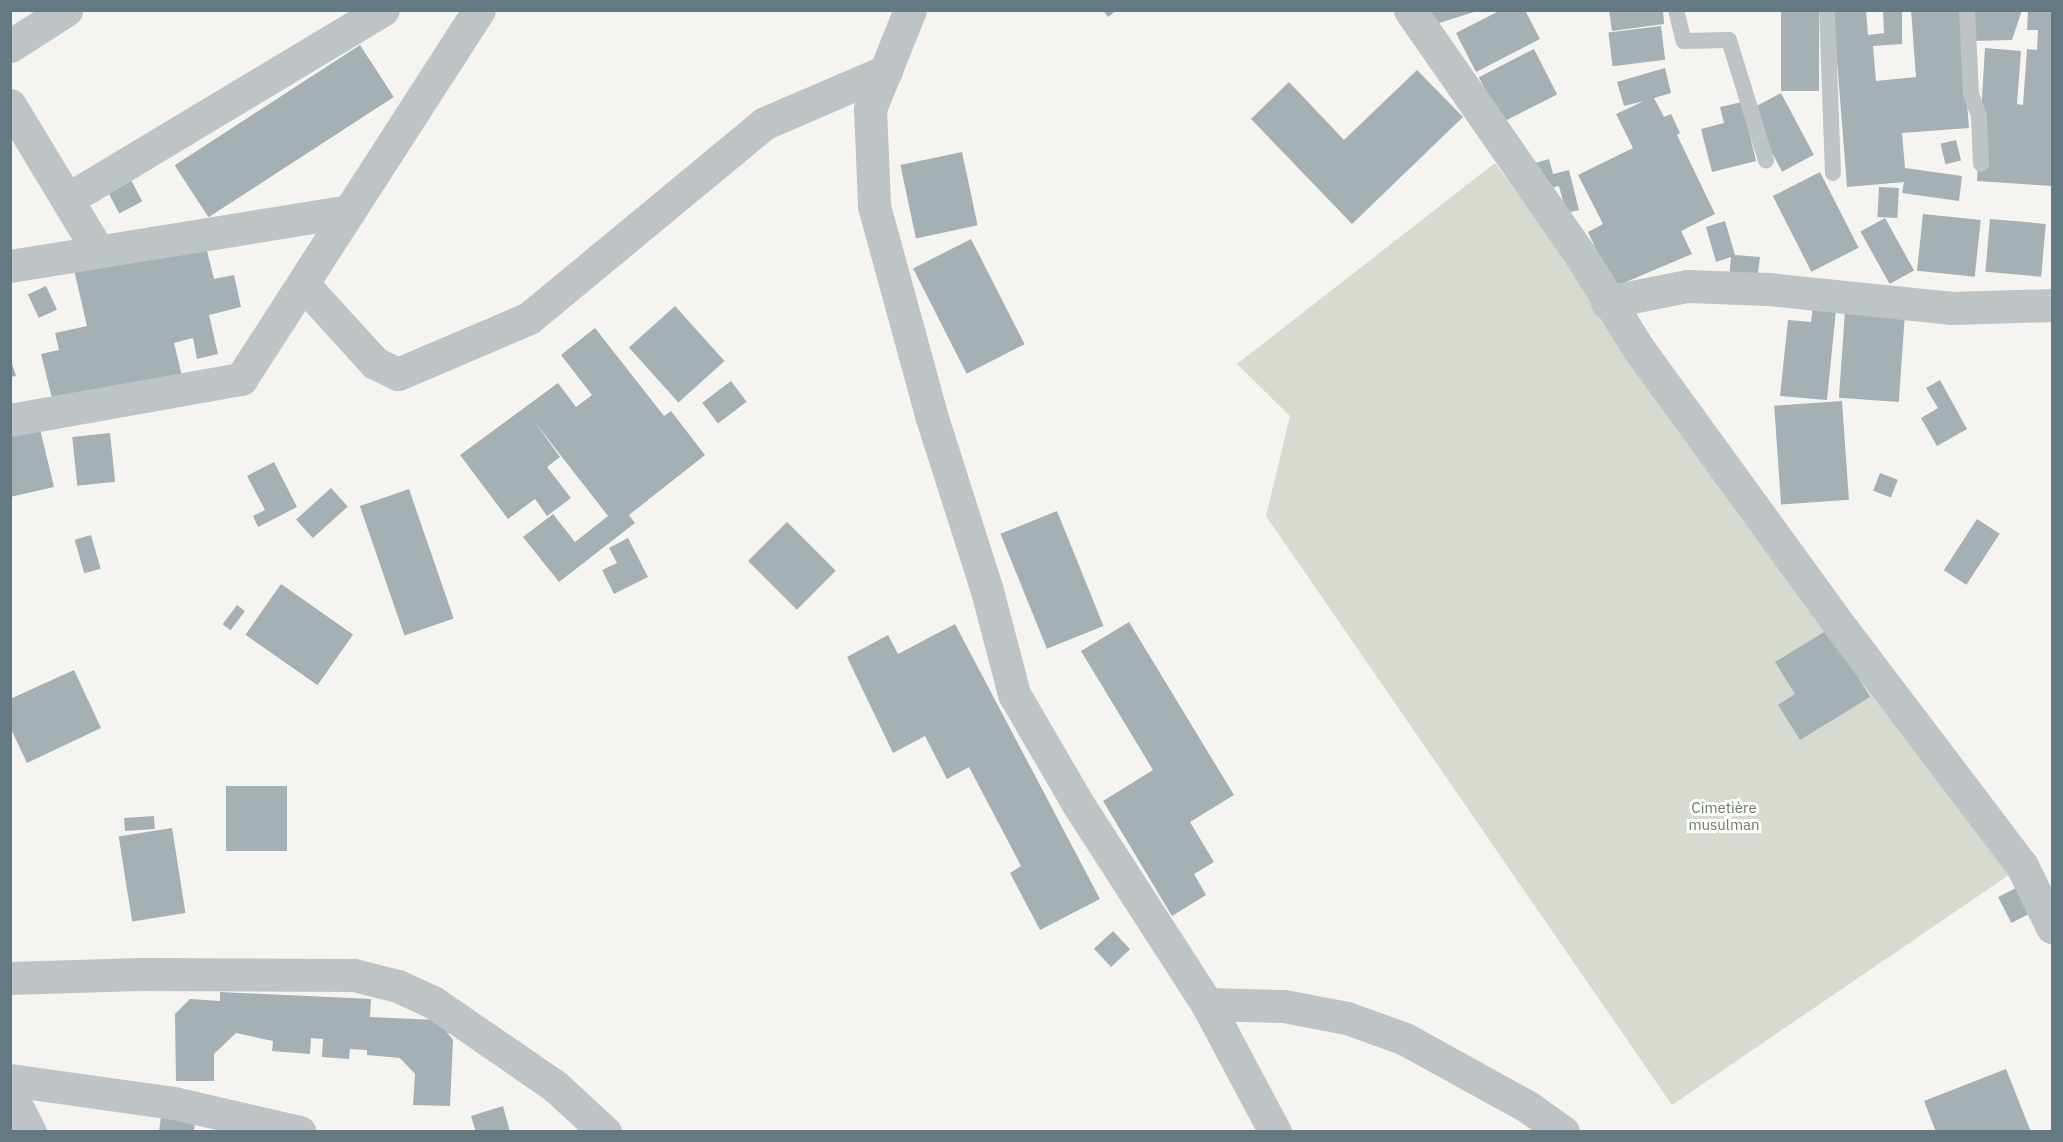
<!DOCTYPE html>
<meta charset="utf-8">
<style>
body{margin:0}
#map{position:relative;width:2063px;height:1142px;overflow:hidden;background:#f5f4f1;font-family:"IBM Plex Sans",sans-serif}
div>[style]{position:absolute}
[style*='--x']{left:calc(var(--x)*1px);top:calc(var(--y)*1px);width:calc(var(--w)*1px);rotate:calc(var(--a)*1deg)}
.green>*{inset:0;background:#d6dad0}
.building>*{inset:0;background:#a4b0b3;transform-origin:0 0}
.service>*{height:16px;margin:-8px;padding:0 8px;transform-origin:8px;border-radius:8px;background:#bec3c5}
.minor>*{height:33px;margin:-16.5px;padding:0 16.5px;transform-origin:16.5px;border-radius:16.5px;background:#bec3c5}
span{translate:-50% -50%;white-space:nowrap;text-align:center;line-height:1.15;-webkit-text-stroke:6px #fff;paint-order:stroke}
.park-label{font-size:15px;color:#6c7963}
.frame{position:absolute;inset:0;border:12px solid #647a82;pointer-events:none}
</style>
<div id="map">
<div class="green">
<i style="clip-path:polygon(1495px 163px,2022px 866px,1672px 1105px,1266px 516px,1290px 416px,1237px 364px)"></i>
</div>
<div class="building">
<i style="clip-path:polygon(1103px 10px,1117px 10px,1108px 17px)"></i>
<i style="clip-path:polygon(1425px 10px,1477px 10px,1477px 11px,1430px 26px)"></i>
<i style="clip-path:polygon(1501px 10px,1525px 10px,1540px 39px,1476px 72px,1456px 33px)"></i>
<i style="clip-path:polygon(1609px 10px,1663px 10px,1664px 24px,1612px 31px)"></i>
<i style="left:1781px;top:10px;width:38px;height:81px"></i>
<i style="clip-path:polygon(1833px 10px,1866px 10px,1868px 35px,1884px 33px,1883px 10px,1902px 10px,1902px 44px,1873px 46px,1876px 81px,1916px 77px,1911px 10px,1960px 10px,1969px 128px,1902px 133px,1905px 168px,1962px 176px,1959px 201px,1902px 193px,1904px 182px,1847px 187px)"></i>
<i style="clip-path:polygon(1972px 10px,2022px 10px,2012px 40px,1973px 41px)"></i>
<i style="clip-path:polygon(2028px 10px,2052px 10px,2052px 186px,1977px 181px,1985px 48px,2021px 51px,2017px 104px,2023px 105px,2027px 49px,2037px 50px,2038px 30px,2027px 30px)"></i>
<i style="left:1661px;top:26px;width:34px;height:53px;rotate:83deg"></i>
<i style="left:360px;top:45px;width:62px;height:221px;rotate:57deg"></i>
<i style="left:1534px;top:49px;width:51px;height:62px;rotate:63deg"></i>
<i style="clip-path:polygon(1665px 68px,1671px 93px,1654px 98px,1664px 117px,1671px 114px,1680px 133px,1677px 135px,1715px 214px,1681px 231px,1692px 254px,1614px 287px,1588px 232px,1603px 224px,1578px 175px,1633px 148px,1616px 114px,1644px 101px,1624px 106px,1617px 82px)"></i>
<i style="clip-path:polygon(1417px 70px,1463px 117px,1352px 224px,1251px 119px,1289px 82px,1344px 140px)"></i>
<i style="left:1781px;top:93px;width:70px;height:36px;rotate:62deg"></i>
<i style="clip-path:polygon(1742px 102px,1756px 161px,1712px 172px,1701px 129px,1724px 123px,1720px 107px)"></i>
<i style="left:1956px;top:140px;width:21px;height:16px;rotate:76deg"></i>
<i style="left:962px;top:152px;width:75px;height:63px;rotate:78deg"></i>
<i style="clip-path:polygon(1549px 159px,1553px 174px,1569px 170px,1579px 210px,1566px 213px,1559px 186px,1542px 190px,1535px 163px)"></i>
<i style="left:1820px;top:172px;width:85px;height:53px;rotate:63deg"></i>
<i style="left:131px;top:180px;width:24px;height:26px;rotate:62deg"></i>
<i style="left:1879px;top:187px;width:20px;height:30px;rotate:3deg"></i>
<i style="left:1923px;top:214px;width:58px;height:57px;rotate:6deg"></i>
<i style="left:1885px;top:218px;width:60px;height:28px;rotate:61deg"></i>
<i style="left:1990px;top:219px;width:56px;height:53px;rotate:5deg"></i>
<i style="clip-path:polygon(1725px 221px,1735px 255px,1760px 257px,1757px 280px,1729px 277px,1731px 257px,1716px 262px,1706px 227px)"></i>
<i style="clip-path:polygon(204px 239px,214px 279px,234px 275px,241px 307px,209px 315px,218px 354px,197px 359px,193px 338px,174px 343px,182px 376px,54px 406px,41px 354px,59px 350px,55px 333px,87px 326px,74px 270px)"></i>
<i style="left:971px;top:239px;width:118px;height:65px;rotate:63deg"></i>
<i style="left:46px;top:286px;width:26px;height:20px;rotate:65deg"></i>
<i style="clip-path:polygon(1814px 298px,1837px 300px,1827px 400px,1780px 396px,1788px 320px,1811px 322px)"></i>
<i style="left:675px;top:306px;width:74px;height:62px;rotate:48deg"></i>
<i style="left:1845px;top:311px;width:60px;height:87px;rotate:4deg"></i>
<i style="clip-path:polygon(595px 328px,664px 416px,671px 411px,705px 455px,629px 515px,635px 523px,559px 582px,523px 537px,553px 514px,575px 542px,608px 516px,534px 421px,560px 457px,547px 467px,571px 498px,547px 516px,535px 499px,508px 519px,460px 455px,558px 383px,576px 407px,592px 395px,561px 355px)"></i>
<i style="clip-path:polygon(10px 357px,16px 376px,10px 377px)"></i>
<i style="clip-path:polygon(1940px 380px,1967px 429px,1937px 446px,1921px 418px,1938px 408px,1926px 388px)"></i>
<i style="left:731px;top:381px;width:26px;height:36px;rotate:53deg"></i>
<i style="left:1842px;top:401px;width:99px;height:68px;rotate:86deg"></i>
<i style="clip-path:polygon(40px 429px,54px 487px,10px 497px,10px 436px)"></i>
<i style="left:110px;top:433px;width:49px;height:38px;rotate:84deg"></i>
<i style="clip-path:polygon(274px 462px,297px 507px,258px 527px,253px 516px,265px 510px,247px 476px)"></i>
<i style="left:1880px;top:473px;width:19px;height:19px;rotate:21deg"></i>
<i style="left:331px;top:488px;width:25px;height:47px;rotate:48deg"></i>
<i style="left:409px;top:489px;width:137px;height:52px;rotate:71deg"></i>
<i style="left:1057px;top:511px;width:124px;height:61px;rotate:68deg"></i>
<i style="left:1977px;top:519px;width:27px;height:61px;rotate:33deg"></i>
<i style="left:787px;top:522px;width:69px;height:55px;rotate:45deg"></i>
<i style="left:91px;top:535px;width:35px;height:17px;rotate:74deg"></i>
<i style="clip-path:polygon(628px 538px,648px 577px,614px 594px,602px 570px,617px 563px,609px 548px)"></i>
<i style="left:281px;top:584px;width:88px;height:62px;rotate:35deg"></i>
<i style="left:237px;top:605px;width:10px;height:24px;rotate:37deg"></i>
<i style="clip-path:polygon(1129px 622px,1234px 795px,1190px 822px,1214px 862px,1194px 874px,1206px 895px,1172px 916px,1103px 801px,1153px 770px,1081px 651px)"></i>
<i style="clip-path:polygon(955px 624px,1100px 899px,1040px 930px,1010px 873px,1021px 866px,969px 767px,947px 779px,925px 736px,893px 753px,847px 657px,888px 635px,898px 654px)"></i>
<i style="clip-path:polygon(1829px 629px,1870px 697px,1800px 740px,1778px 705px,1795px 694px,1775px 662px)"></i>
<i style="clip-path:polygon(74px 670px,101px 728px,27px 763px,10px 727px,10px 699px)"></i>
<i style="left:226px;top:786px;width:61px;height:65px"></i>
<i style="left:154px;top:816px;width:13px;height:30px;rotate:86deg"></i>
<i style="left:172px;top:828px;width:86px;height:54px;rotate:81deg"></i>
<i style="left:2016px;top:888px;width:29px;height:20px;rotate:63deg"></i>
<i style="left:1113px;top:931px;width:25px;height:26px;rotate:47deg"></i>
<i style="clip-path:polygon(220px 992px,371px 999px,370px 1017px,438px 1020px,453px 1040px,450px 1106px,413px 1105px,415px 1074px,400px 1058px,367px 1055px,367px 1050px,350px 1049px,349px 1059px,322px 1057px,323px 1039px,311px 1038px,310px 1054px,272px 1051px,273px 1041px,236px 1033px,214px 1054px,214px 1081px,176px 1081px,175px 1014px,190px 999px,220px 1001px)"></i>
<i style="clip-path:polygon(2006px 1069px,2031px 1132px,1936px 1132px,1924px 1101px)"></i>
<i style="clip-path:polygon(503px 1106px,510px 1132px,476px 1132px,471px 1116px)"></i>
<i style="clip-path:polygon(161px 1116px,195px 1120px,194px 1132px,159px 1132px)"></i>
</div>
<div class="service">
<i style="--x:1676;--y:10;--w:32;--a:76"></i>
<i style="--x:1684;--y:41;--w:45;--a:-1.3"></i>
<i style="--x:1729;--y:40;--w:126;--a:72.9"></i>
<i style="--x:1827;--y:10;--w:163;--a:87.9"></i>
<i style="--x:1967;--y:10;--w:84;--a:87.3"></i>
<i style="--x:1971;--y:94;--w:23;--a:70"></i>
<i style="--x:1979;--y:116;--w:48;--a:87.6"></i>
</div>
<div class="minor">
<i style="--x:910;--y:10;--w:107;--a:112"></i>
<i style="--x:870;--y:109;--w:97;--a:87.6"></i>
<i style="--x:874;--y:206;--w:217;--a:74.7"></i>
<i style="--x:931;--y:415;--w:181;--a:72.3"></i>
<i style="--x:986;--y:587;--w:111;--a:75.3"></i>
<i style="--x:1014;--y:694;--w:127;--a:59.8"></i>
<i style="--x:1078;--y:804;--w:238;--a:57.2"></i>
<i style="--x:1207;--y:1004;--w:145;--a:62"></i>
<i style="--x:1410;--y:10;--w:300;--a:55.2"></i>
<i style="--x:1581;--y:256;--w:108;--a:58.2"></i>
<i style="--x:1638;--y:348;--w:349;--a:54"></i>
<i style="--x:1843;--y:630;--w:296;--a:52.8"></i>
<i style="--x:2022;--y:866;--w:68;--a:63.8"></i>
<i style="--x:10;--y:46;--w:67;--a:-32.7"></i>
<i style="--x:10;--y:105;--w:170;--a:58.9"></i>
<i style="--x:68;--y:199;--w:367;--a:-31"></i>
<i style="--x:10;--y:266;--w:344;--a:-9.2"></i>
<i style="--x:303;--y:284;--w:107;--a:47.7"></i>
<i style="--x:375;--y:363;--w:25;--a:26"></i>
<i style="--x:398;--y:374;--w:142;--a:-23.1"></i>
<i style="--x:529;--y:318;--w:306;--a:-39.6"></i>
<i style="--x:765;--y:123;--w:132;--a:-23.3"></i>
<i style="--x:1607;--y:302;--w:82;--a:-11.3"></i>
<i style="--x:1687;--y:286;--w:81;--a:2.1"></i>
<i style="--x:1768;--y:289;--w:185;--a:5.9"></i>
<i style="--x:1952;--y:308;--w:100;--a:-1.7"></i>
<i style="--x:10;--y:420;--w:235;--a:-10.1"></i>
<i style="--x:241;--y:379;--w:439;--a:-57.2"></i>
<i style="--x:10;--y:978;--w:130;--a:-1.8"></i>
<i style="--x:140;--y:974;--w:214;--a:0.3"></i>
<i style="--x:354;--y:975;--w:45;--a:14"></i>
<i style="--x:398;--y:986;--w:38;--a:25"></i>
<i style="--x:433;--y:1002;--w:150;--a:34.6"></i>
<i style="--x:556;--y:1087;--w:67;--a:42.6"></i>
<i style="--x:1207;--y:1004;--w:77;--a:1.5"></i>
<i style="--x:1284;--y:1006;--w:64;--a:10.8"></i>
<i style="--x:1347;--y:1018;--w:62;--a:19.9"></i>
<i style="--x:1405;--y:1039;--w:141;--a:28.9"></i>
<i style="--x:1528;--y:1107;--w:43;--a:35.5"></i>
<i style="--x:10;--y:1080;--w:166;--a:8"></i>
<i style="--x:174;--y:1103;--w:129;--a:13"></i>
<i style="--x:10;--y:1093;--w:44;--a:62.9"></i>
</div>
<div class="park-label">
<span style="left:1724px;top:816px">Cimetière<br>musulman</span>
</div>
<div class="frame"></div>
</div>
